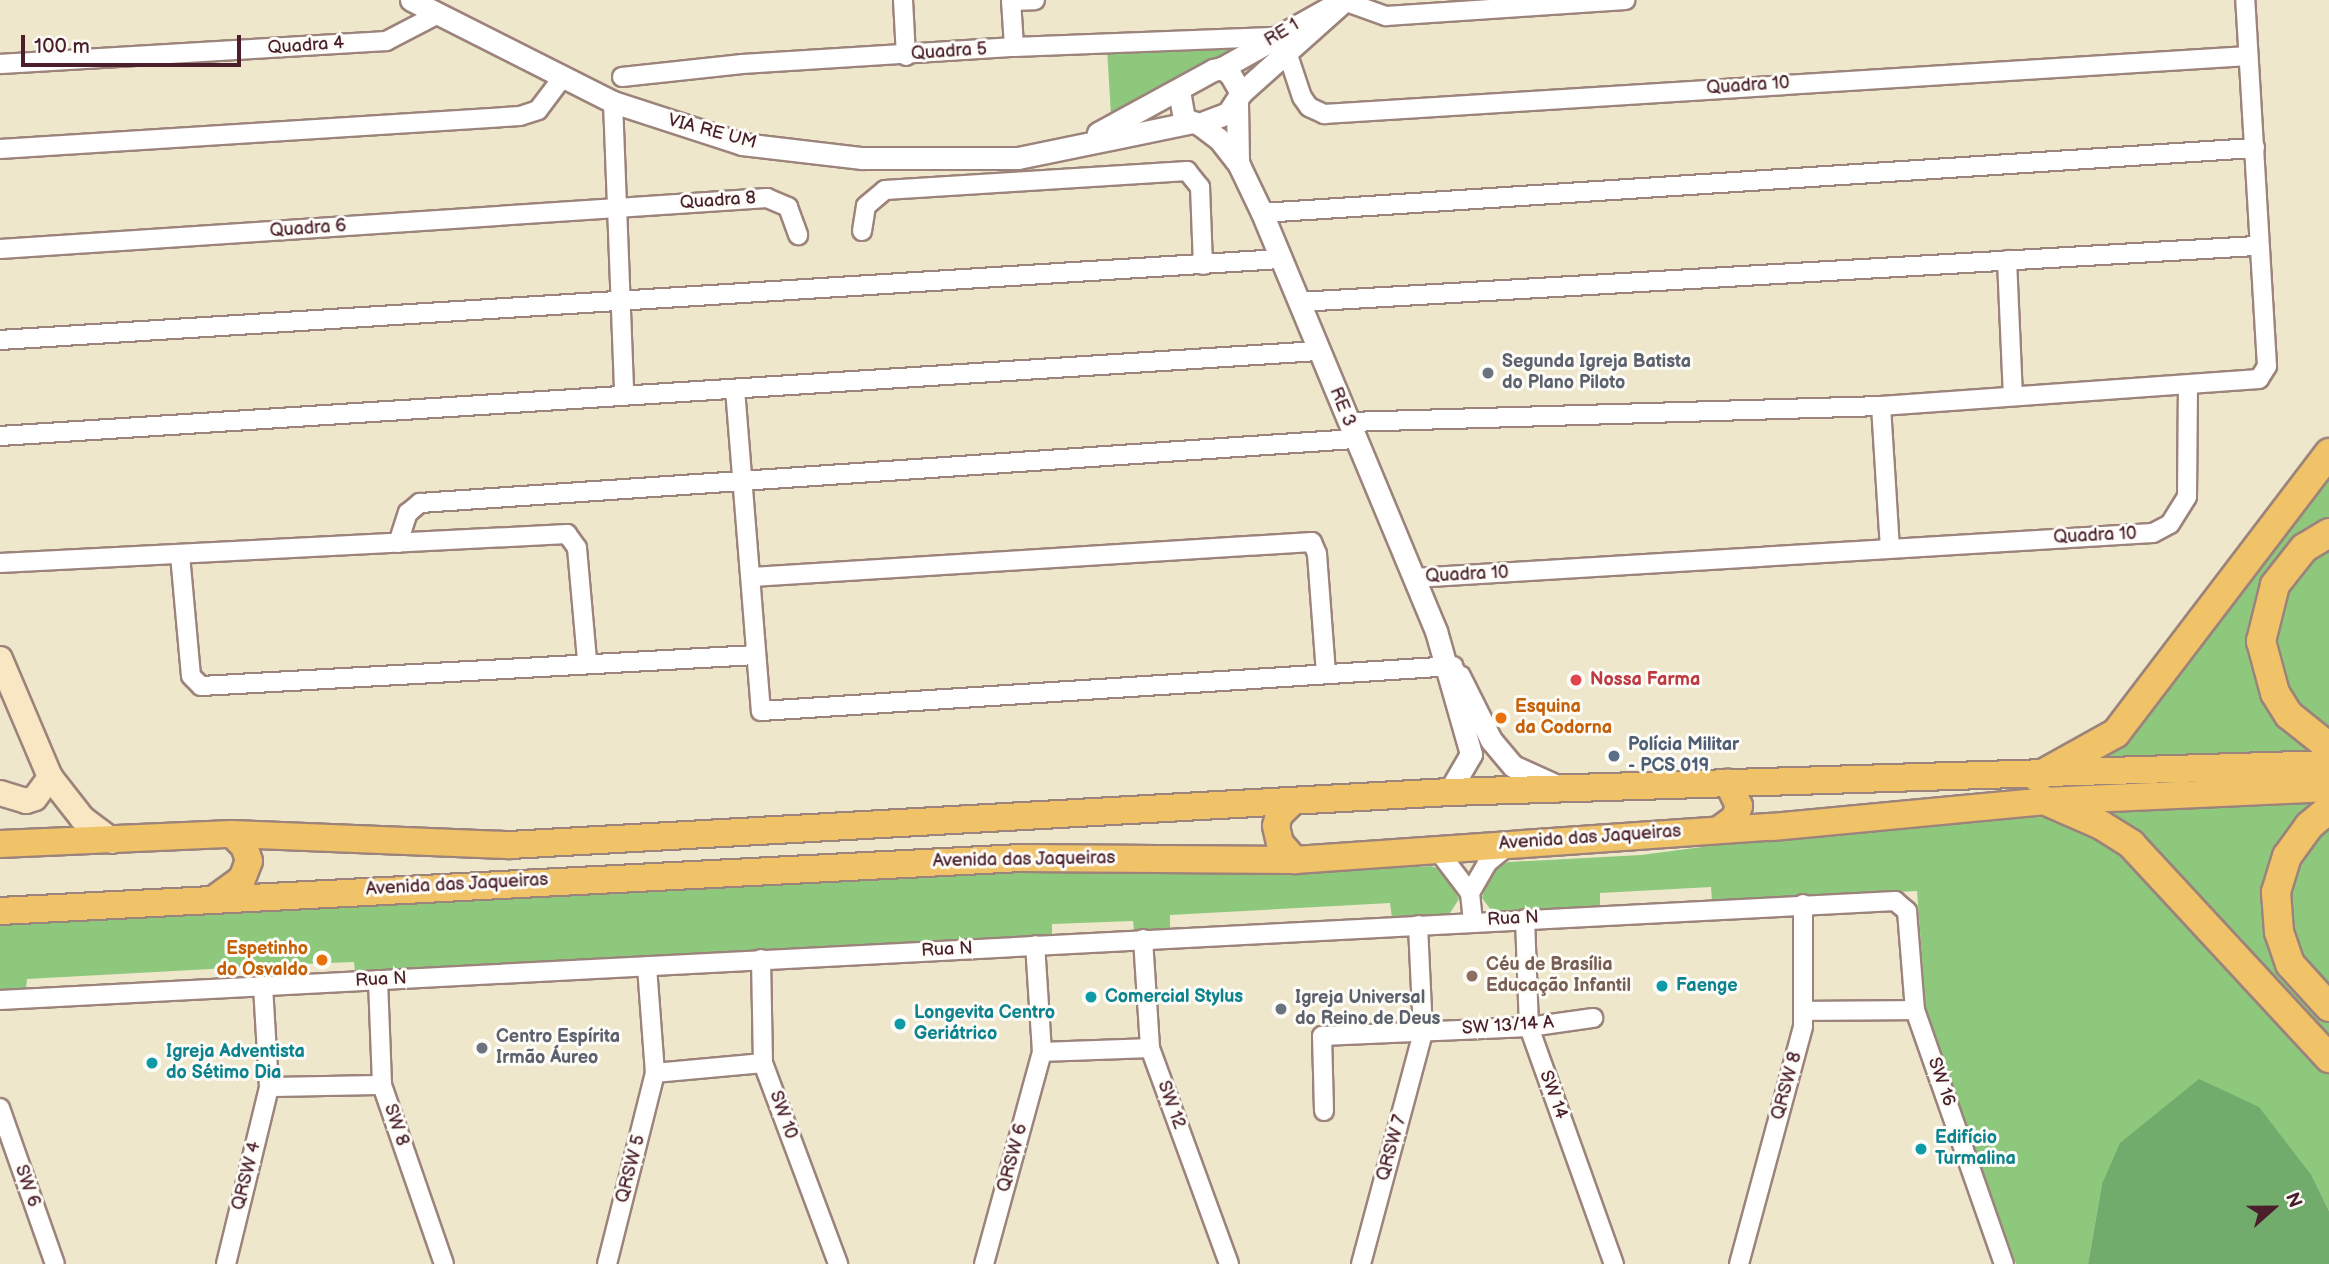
<!DOCTYPE html>
<meta charset="utf-8">
<style>
body{margin:0}
#map{position:relative;width:2329px;height:1264px;overflow:hidden;background:#efe7cb;font-family:"Balsamiq Sans",sans-serif}
div>[style]{position:absolute}
[style*='--x']{left:calc(var(--x)*1px);top:calc(var(--y)*1px);width:calc(var(--w)*1px);rotate:calc(var(--a)*1deg)}
.green>*{inset:0;background:#8dc87d}
.forest>*{inset:0;background:#72ac6c}
.roads{filter:drop-shadow(2px 0 #9c837b) drop-shadow(-2px 0 #9c837b) drop-shadow(0 2px #9c837b) drop-shadow(0 -2px #9c837b)}
.minor>*{height:18px;margin:-9px;padding:0 9px;transform-origin:9px;border-radius:9px;background:#fff}
.tertiary>*{height:21px;margin:-10.5px;padding:0 10.5px;transform-origin:10.5px;border-radius:10.5px;background:#fff}
.secondary>*{height:24px;margin:-12px;padding:0 12px;transform-origin:12px;border-radius:12px;background:#f9e7c3}
.primary>*{height:26px;margin:-13px;padding:0 13px;transform-origin:13px;border-radius:13px;background:#f1c369}
.trunk>*{height:28px;margin:-14px;padding:0 14px;transform-origin:14px;border-radius:14px;background:#f1c369}
.dots>*{width:19px;height:19px;translate:-50% -50%;box-sizing:border-box;border:4px solid #fdfcf7;border-radius:50%}
span{translate:-50% -50%;white-space:nowrap;text-align:center;line-height:1.15;-webkit-text-stroke:6px #fdfcf7;paint-order:stroke}
.street-label{font-size:18px;color:#4a1f2b}
.worship-label{font-size:18px;color:#5b616d;font-weight:700}
.left{translate:0 -50%;text-align:left}
.health-label{font-size:18px;color:#be3a42;font-weight:700}
.food-label{font-size:18px;color:#c56008;font-weight:700}
.right{translate:-100% -50%;text-align:right}
.service-label{font-size:18px;color:#4e5e75;font-weight:700}
.education-label{font-size:18px;color:#785e54;font-weight:700}
.culture-label{font-size:18px;color:#0d838f;font-weight:700}
.north{position:absolute;left:2238px;top:1173px;width:70px;height:70px;-webkit-text-stroke:5px #fdfcf7;paint-order:stroke;rotate:69deg;font-size:19px;font-weight:700;line-height:28px;text-align:center;color:#4a1f2b}
.north::after{content:'';display:block;margin:auto;width:24px;height:32px;background:#4a1f2b;clip-path:polygon(50% 0,100% 100%,50% 72%,0 100%)}
.scale{position:absolute;left:21px;top:35px;width:220px;height:32px;box-sizing:border-box;border:4px solid #4a1f2b;border-top:0;padding-left:9px;font-size:21px;line-height:24px;white-space:nowrap;color:#4a1f2b;-webkit-text-stroke:5px #fdfcf7;paint-order:stroke}
</style>
<div id="map">
<div class="green">
<i style="clip-path:polygon(1256px 40px,1111px 115px,1107px 48px)"></i>
<i style="clip-path:polygon(2329px 466px,2329px 519px,2295px 538px,2263px 579px,2248px 641px,2311px 751px,2085px 765px)"></i>
<i style="clip-path:polygon(2329px 546px,2329px 732px,2298px 708px,2286px 689px,2272px 640px,2285px 590px,2312px 556px)"></i>
<i style="clip-path:polygon(2329px 794px,2271px 893px,2329px 1012px,2329px 1046px,2082px 807px)"></i>
<i style="clip-path:polygon(2037px 817px,2059px 818px,2105px 837px,2329px 1070px,2329px 1211px,2312px 1176px,2102px 1184px,2088px 1264px,2016px 1264px,1926px 1012px,1917px 891px,1712px 901px,1711px 887px,1600px 893px,1600px 907px,1500px 913px,1491px 910px,1482px 898px,1491px 871px,1508px 862px,1641px 855px,1862px 826px)"></i>
<i style="clip-path:polygon(2329px 825px,2329px 991px,2300px 958px,2291px 930px,2288px 893px,2298px 862px)"></i>
<i style="clip-path:polygon(1181px 865px,1303px 873px,1431px 866px,1445px 871px,1459px 899px,1450px 913px,1433px 916px,1392px 918px,1390px 903px,1170px 915px,1170px 929px,1160px 930px,1134px 931px,1133px 921px,1052px 924px,1052px 936px,355px 972px,354px 962px,300px 964px,27px 979px,26px 989px,0 990px,0 925px,195px 908px,688px 882px,721px 887px,785px 884px,821px 875px)"></i>
</div>
<div class="forest">
<i style="clip-path:polygon(2199px 1079px,2259px 1107px,2312px 1176px,2329px 1211px,2329px 1264px,2088px 1264px,2102px 1184px,2120px 1143px)"></i>
</div>
<div class="roads">
<div class="minor">
<i style="--x:903;--y:0;--w:56;--a:86.9"></i>
<i style="--x:1011;--y:0;--w:47;--a:86.3"></i>
<i style="--x:1011;--y:1;--w:24;--a:-2"></i>
<i style="--x:1344;--y:1;--w:45;--a:19.7"></i>
<i style="--x:1386;--y:16;--w:240;--a:-3.8"></i>
<i style="--x:1287;--y:52;--w:47;--a:71.6"></i>
<i style="--x:1302;--y:97;--w:12;--a:55"></i>
<i style="--x:1309;--y:107;--w:17;--a:25"></i>
<i style="--x:1324;--y:114;--w:926;--a:-3.59"></i>
<i style="--x:0;--y:64;--w:387;--a:-3.4"></i>
<i style="--x:386;--y:41;--w:59;--a:-27.4"></i>
<i style="--x:622;--y:77;--w:121;--a:-6.2"></i>
<i style="--x:742;--y:64;--w:273;--a:-3.6"></i>
<i style="--x:1014;--y:47;--w:264;--a:-2.2"></i>
<i style="--x:613;--y:102;--w:291;--a:87.8"></i>
<i style="--x:0;--y:149;--w:521;--a:-3.63"></i>
<i style="--x:520;--y:116;--w:19;--a:-18"></i>
<i style="--x:538;--y:110;--w:39;--a:-53"></i>
<i style="--x:1262;--y:213;--w:995;--a:-3.75"></i>
<i style="--x:862;--y:231;--w:25;--a:-81"></i>
<i style="--x:866;--y:206;--w:25;--a:-40"></i>
<i style="--x:885;--y:190;--w:303;--a:-3.6"></i>
<i style="--x:1187;--y:171;--w:21;--a:51"></i>
<i style="--x:1200;--y:187;--w:78;--a:87.8"></i>
<i style="--x:0;--y:249;--w:769;--a:-3.8"></i>
<i style="--x:767;--y:198;--w:23;--a:23"></i>
<i style="--x:788;--y:207;--w:30;--a:70"></i>
<i style="--x:2007;--y:260;--w:135;--a:87.5"></i>
<i style="--x:1299;--y:302;--w:960;--a:-3.35"></i>
<i style="--x:0;--y:340;--w:1284;--a:-3.62"></i>
<i style="--x:735;--y:389;--w:323;--a:85.4"></i>
<i style="--x:761;--y:711;--w:694;--a:-3.72"></i>
<i style="--x:1881;--y:406;--w:142;--a:86.4"></i>
<i style="--x:1349;--y:422;--w:532;--a:-1.72"></i>
<i style="--x:1881;--y:406;--w:379;--a:-4.1"></i>
<i style="--x:2259;--y:379;--w:15;--a:-58"></i>
<i style="--x:2267;--y:366;--w:367;--a:-93.4"></i>
<i style="--x:0;--y:436;--w:1322;--a:-3.69"></i>
<i style="--x:398;--y:543;--w:32;--a:-72"></i>
<i style="--x:408;--y:513;--w:16;--a:-40"></i>
<i style="--x:420;--y:503;--w:937;--a:-3.92"></i>
<i style="--x:180;--y:555;--w:121;--a:84.8"></i>
<i style="--x:191;--y:676;--w:14;--a:45"></i>
<i style="--x:201;--y:686;--w:555;--a:-3.2"></i>
<i style="--x:0;--y:563;--w:568;--a:-2.93"></i>
<i style="--x:567;--y:534;--w:17;--a:54"></i>
<i style="--x:577;--y:548;--w:113;--a:84.9"></i>
<i style="--x:752;--y:577;--w:561;--a:-3.58"></i>
<i style="--x:1312;--y:542;--w:13;--a:67"></i>
<i style="--x:1317;--y:554;--w:120;--a:85.7"></i>
<i style="--x:1414;--y:578;--w:740;--a:-3.48"></i>
<i style="--x:2153;--y:533;--w:19;--a:-28"></i>
<i style="--x:2170;--y:524;--w:32;--a:-58"></i>
<i style="--x:2187;--y:497;--w:111;--a:-89.5"></i>
<i style="--x:1436;--y:848;--w:56;--a:52.9"></i>
<i style="--x:1470;--y:893;--w:28;--a:84"></i>
<i style="--x:1470;--y:893;--w:34;--a:-60"></i>
<i style="--x:1487;--y:863;--w:28;--a:-39"></i>
<i style="--x:1525;--y:919;--w:108;--a:87.9"></i>
<i style="--x:1529;--y:1027;--w:252;--a:70.3"></i>
<i style="--x:1143;--y:939;--w:109;--a:86.3"></i>
<i style="--x:1150;--y:1048;--w:230;--a:69.9"></i>
<i style="--x:761;--y:959;--w:104;--a:88.9"></i>
<i style="--x:763;--y:1063;--w:215;--a:69.5"></i>
<i style="--x:378;--y:980;--w:105;--a:87.8"></i>
<i style="--x:382;--y:1085;--w:189;--a:70.9"></i>
<i style="--x:0;--y:1000;--w:1898;--a:-2.99"></i>
<i style="--x:1895;--y:901;--w:16;--a:40"></i>
<i style="--x:1907;--y:911;--w:99;--a:85.4"></i>
<i style="--x:1915;--y:1010;--w:269;--a:70.7"></i>
<i style="--x:1804;--y:1011;--w:111;--a:-0.5"></i>
<i style="--x:1042;--y:1052;--w:108;--a:-2.1"></i>
<i style="--x:655;--y:1073;--w:108;--a:-5.3"></i>
<i style="--x:269;--y:1087;--w:113;--a:-1"></i>
<i style="--x:0;--y:1108;--w:165;--a:70.6"></i>
<i style="--x:1324;--y:1111;--w:75;--a:-91.5"></i>
<i style="--x:1322;--y:1036;--w:207;--a:-2.5"></i>
<i style="--x:1529;--y:1027;--w:65;--a:-8"></i>
<i style="--x:226;--y:1264;--w:182;--a:-76.3"></i>
<i style="--x:269;--y:1087;--w:101;--a:-93.4"></i>
<i style="--x:607;--y:1264;--w:197;--a:-75.9"></i>
<i style="--x:655;--y:1073;--w:107;--a:-94.3"></i>
<i style="--x:984;--y:1264;--w:220;--a:-74.7"></i>
<i style="--x:1042;--y:1052;--w:107;--a:-93.7"></i>
<i style="--x:1361;--y:1264;--w:240;--a:-75"></i>
<i style="--x:1423;--y:1032;--w:107;--a:-92.7"></i>
<i style="--x:1739;--y:1264;--w:246;--a:-74.9"></i>
<i style="--x:1803;--y:1026;--w:122;--a:-90"></i>
</div>
<div class="tertiary">
<i style="--x:411;--y:0;--w:226;--a:26.8"></i>
<i style="--x:613;--y:102;--w:136;--a:18"></i>
<i style="--x:742;--y:144;--w:121;--a:6.7"></i>
<i style="--x:862;--y:158;--w:156;--a:0"></i>
<i style="--x:1018;--y:158;--w:175;--a:-11.6"></i>
<i style="--x:1222;--y:68;--w:123;--a:-29.3"></i>
<i style="--x:1241;--y:93;--w:140;--a:-41.8"></i>
<i style="--x:1237;--y:104;--w:59;--a:89"></i>
<i style="--x:1199;--y:124;--w:25;--a:37"></i>
<i style="--x:1219;--y:139;--w:33;--a:52"></i>
<i style="--x:1239;--y:165;--w:53;--a:64.4"></i>
<i style="--x:1262;--y:213;--w:453;--a:67.4"></i>
<i style="--x:1436;--y:631;--w:128;--a:74.1"></i>
<i style="--x:1471;--y:754;--w:44;--a:120.1"></i>
<i style="--x:1098;--y:133;--w:131;--a:-28.7"></i>
<i style="--x:1213;--y:70;--w:9;--a:-13"></i>
<i style="--x:1222;--y:68;--w:10;--a:37"></i>
<i style="--x:1230;--y:74;--w:22;--a:60"></i>
<i style="--x:1241;--y:93;--w:24;--a:123"></i>
<i style="--x:1228;--y:113;--w:31;--a:159"></i>
<i style="--x:1199;--y:124;--w:16;--a:-162"></i>
<i style="--x:1184;--y:119;--w:29;--a:-100"></i>
<i style="--x:1459;--y:676;--w:72;--a:63.4"></i>
<i style="--x:1491;--y:740;--w:34;--a:50"></i>
<i style="--x:1513;--y:766;--w:51;--a:24.5"></i>
</div>
<div class="secondary">
<i style="--x:0;--y:659;--w:128;--a:67"></i>
<i style="--x:50;--y:777;--w:52;--a:52"></i>
<i style="--x:82;--y:818;--w:38;--a:37"></i>
<i style="--x:0;--y:793;--w:27;--a:17"></i>
<i style="--x:26;--y:801;--w:9;--a:-18"></i>
<i style="--x:35;--y:798;--w:26;--a:-54"></i>
</div>
<div class="primary">
<i style="--x:1289;--y:805;--w:14;--a:135"></i>
<i style="--x:1279;--y:815;--w:11;--a:105"></i>
<i style="--x:1276;--y:826;--w:17;--a:77"></i>
<i style="--x:1280;--y:843;--w:23;--a:49"></i>
<i style="--x:1720;--y:829;--w:19;--a:-36"></i>
<i style="--x:1735;--y:818;--w:13;--a:-72"></i>
<i style="--x:1739;--y:806;--w:26;--a:-115"></i>
<i style="--x:0;--y:844;--w:232;--a:-2.5"></i>
<i style="--x:232;--y:834;--w:278;--a:2.3"></i>
<i style="--x:510;--y:845;--w:940;--a:-3.23"></i>
<i style="--x:1449;--y:792;--w:880;--a:-1.82"></i>
<i style="--x:217;--y:897;--w:31;--a:-36"></i>
<i style="--x:242;--y:879;--w:19;--a:-69"></i>
<i style="--x:249;--y:861;--w:16;--a:-108"></i>
<i style="--x:244;--y:846;--w:17;--a:-135"></i>
<i style="--x:0;--y:911;--w:1023;--a:-2.97"></i>
<i style="--x:1022;--y:858;--w:273;--a:0.4"></i>
<i style="--x:1295;--y:860;--w:478;--a:-4"></i>
<i style="--x:1772;--y:827;--w:275;--a:-5.4"></i>
<i style="--x:2046;--y:801;--w:283;--a:-2.6"></i>
</div>
<div class="trunk">
<i style="--x:2329;--y:533;--w:29;--a:149"></i>
<i style="--x:2304;--y:548;--w:47;--a:128.1"></i>
<i style="--x:2275;--y:585;--w:58;--a:104"></i>
<i style="--x:2261;--y:641;--w:54;--a:74.9"></i>
<i style="--x:2275;--y:693;--w:26;--a:58"></i>
<i style="--x:2289;--y:715;--w:51;--a:38.7"></i>
<i style="--x:2037;--y:777;--w:90;--a:-29.1"></i>
<i style="--x:2116;--y:733;--w:352;--a:-52.7"></i>
<i style="--x:2046;--y:801;--w:60;--a:23.6"></i>
<i style="--x:2101;--y:825;--w:36;--a:32"></i>
<i style="--x:2131;--y:844;--w:292;--a:47.2"></i>
<i style="--x:2329;--y:809;--w:26;--a:140"></i>
<i style="--x:2309;--y:826;--w:37;--a:126"></i>
<i style="--x:2287;--y:856;--w:38;--a:107"></i>
<i style="--x:2276;--y:892;--w:40;--a:85.7"></i>
<i style="--x:2279;--y:932;--w:34;--a:71"></i>
<i style="--x:2290;--y:964;--w:58;--a:47.8"></i>
</div>
</div>
<div class="dots">
<i style="left:1488px;top:373px;background:#6b7280"></i>
<i style="left:1576px;top:680px;background:#e0444e"></i>
<i style="left:1501px;top:718px;background:#e8710a"></i>
<i style="left:1614px;top:756px;background:#5c6f8a"></i>
<i style="left:322px;top:960px;background:#e8710a"></i>
<i style="left:1472px;top:976px;background:#8d6e63"></i>
<i style="left:1662px;top:986px;background:#0f9aa8"></i>
<i style="left:1091px;top:997px;background:#0f9aa8"></i>
<i style="left:1281px;top:1009px;background:#6b7280"></i>
<i style="left:900px;top:1024px;background:#0f9aa8"></i>
<i style="left:482px;top:1048px;background:#6b7280"></i>
<i style="left:152px;top:1063px;background:#0f9aa8"></i>
<i style="left:1921px;top:1149px;background:#0f9aa8"></i>
</div>
<div class="street-label">
<span style="left:1282px;top:33px;rotate:-31deg">RE 1</span>
<span style="left:306px;top:46px;rotate:-4deg">Quadra 4</span>
<span style="left:949px;top:52px;rotate:-4deg">Quadra 5</span>
<span style="left:1748px;top:86px;rotate:-4deg">Quadra 10</span>
<span style="left:712px;top:132px;rotate:15deg">VIA RE UM</span>
<span style="left:718px;top:201px;rotate:-4deg">Quadra 8</span>
<span style="left:308px;top:229px;rotate:-4deg">Quadra 6</span>
<span style="left:1342px;top:407px;rotate:68deg">RE 3</span>
<span style="left:2095px;top:536px;rotate:-3deg">Quadra 10</span>
<span style="left:1467px;top:575px;rotate:-3deg">Quadra 10</span>
<span style="left:1590px;top:838px;rotate:-4deg">Avenida das Jaqueiras</span>
<span style="left:1024px;top:860px;rotate:-1deg">Avenida das Jaqueiras</span>
<span style="left:457px;top:885px;rotate:-3deg">Avenida das Jaqueiras</span>
<span style="left:1513px;top:919px;rotate:-3deg">Rua N</span>
<span style="left:947px;top:950px;rotate:-3deg">Rua N</span>
<span style="left:381px;top:980px;rotate:-3deg">Rua N</span>
<span style="left:1508px;top:1026px;rotate:-4deg">SW 13/14 A</span>
<span style="left:1941px;top:1082px;rotate:71deg">SW 16</span>
<span style="left:1787px;top:1086px;rotate:-75deg">QRSW 8</span>
<span style="left:1553px;top:1095px;rotate:70deg">SW 14</span>
<span style="left:1171px;top:1105px;rotate:70deg">SW 12</span>
<span style="left:783px;top:1115px;rotate:70deg">SW 10</span>
<span style="left:396px;top:1125px;rotate:71deg">SW 8</span>
<span style="left:1392px;top:1148px;rotate:-75deg">QRSW 7</span>
<span style="left:1013px;top:1158px;rotate:-75deg">QRSW 6</span>
<span style="left:631px;top:1169px;rotate:-76deg">QRSW 5</span>
<span style="left:247px;top:1176px;rotate:-76deg">QRSW 4</span>
<span style="left:27px;top:1186px;rotate:71deg">SW 6</span>
</div>
<div class="worship-label">
<span class="left" style="left:1502px;top:373px">Segunda Igreja Batista<br>do Plano Piloto</span>
<span class="left" style="left:1295px;top:1009px">Igreja Universal<br>do Reino de Deus</span>
<span class="left" style="left:496px;top:1048px">Centro Espírita<br>Irmão Áureo</span>
</div>
<div class="health-label">
<span class="left" style="left:1590px;top:680px">Nossa Farma</span>
</div>
<div class="food-label">
<span class="left" style="left:1515px;top:718px">Esquina<br>da Codorna</span>
<span class="right" style="left:308px;top:960px">Espetinho<br>do Osvaldo</span>
</div>
<div class="service-label">
<span class="left" style="left:1628px;top:756px">Polícia Militar<br>- PCS 019</span>
</div>
<div class="education-label">
<span class="left" style="left:1486px;top:976px">Céu de Brasília<br>Educação Infantil</span>
</div>
<div class="culture-label">
<span class="left" style="left:1676px;top:986px">Faenge</span>
<span class="left" style="left:1105px;top:997px">Comercial Stylus</span>
<span class="left" style="left:914px;top:1024px">Longevita Centro<br>Geriátrico</span>
<span class="left" style="left:166px;top:1063px">Igreja Adventista<br>do Sétimo Dia</span>
<span class="left" style="left:1935px;top:1149px">Edifício<br>Turmalina</span>
</div>
<div class="north">N</div>
<div class="scale">100 m</div>
</div>
